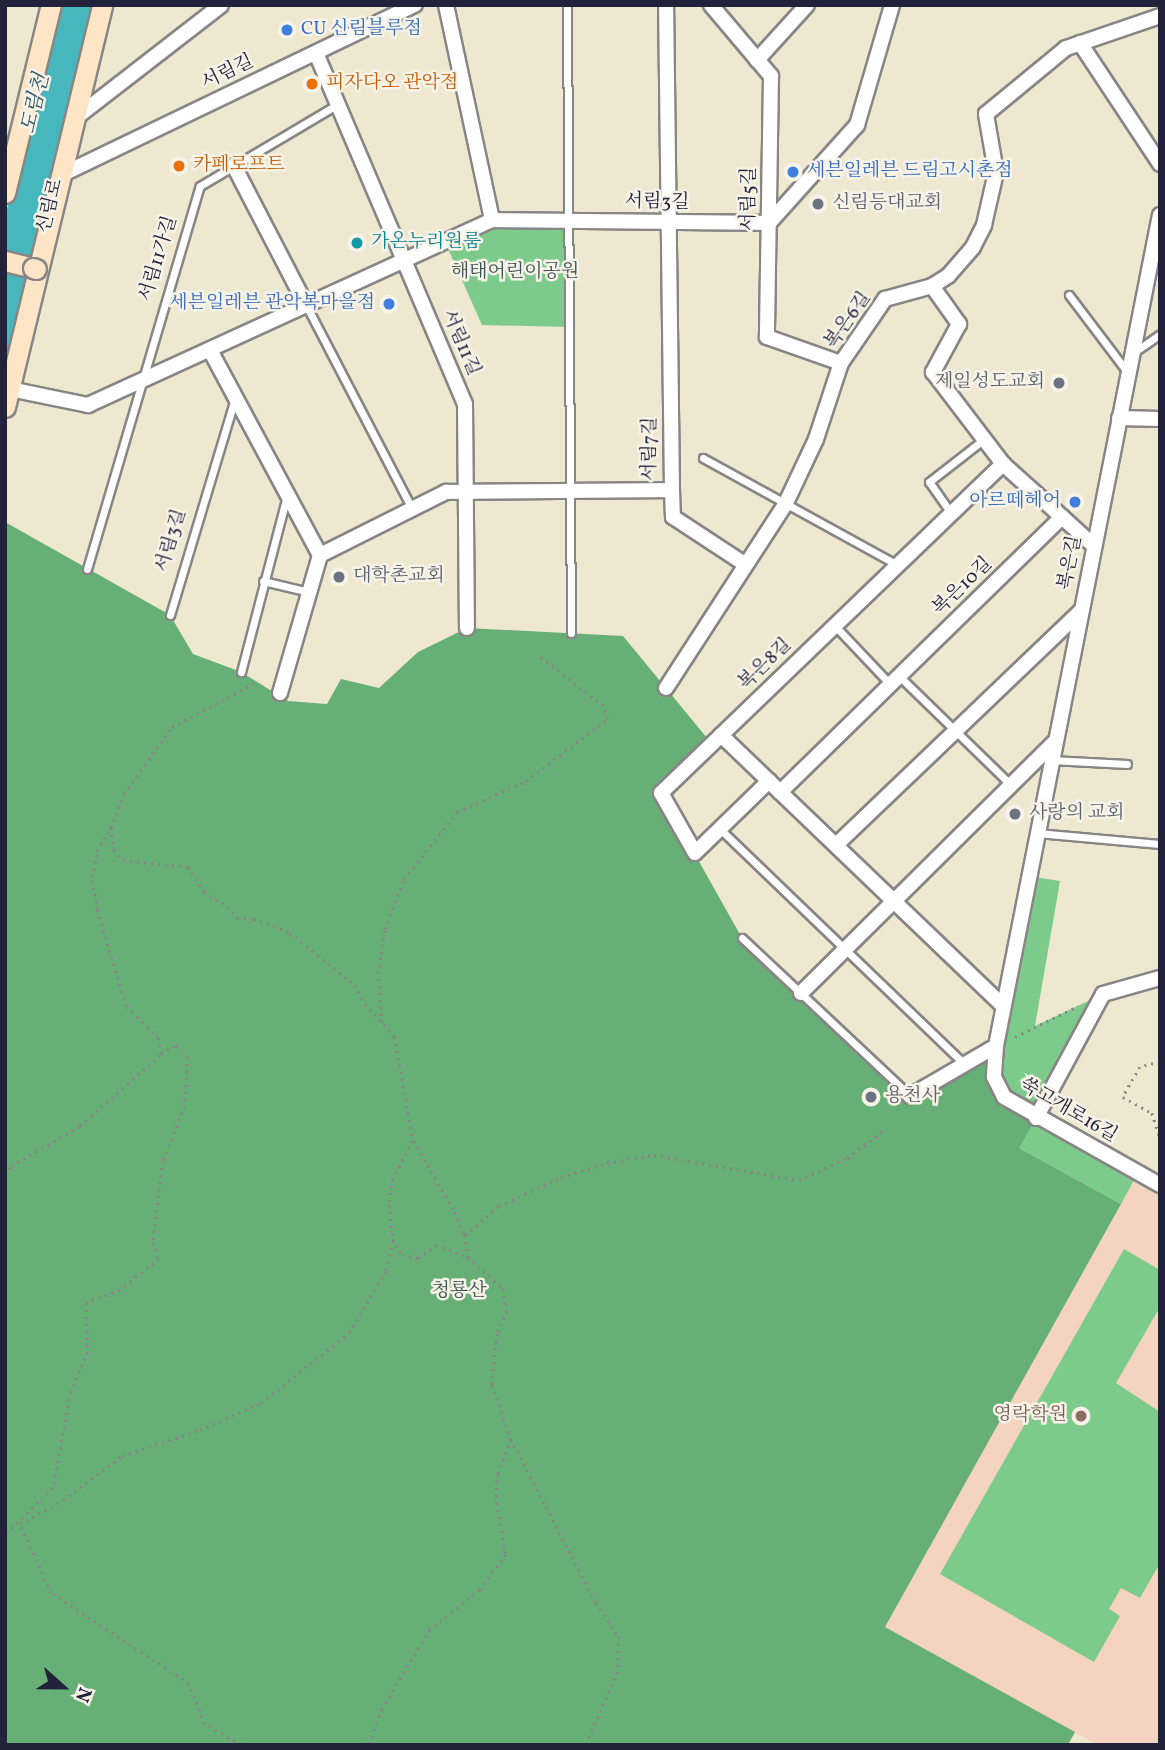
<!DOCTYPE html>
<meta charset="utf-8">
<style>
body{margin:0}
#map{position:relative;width:1165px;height:1750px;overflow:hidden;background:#ede8cf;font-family:Vollkorn,"Noto Serif KR",serif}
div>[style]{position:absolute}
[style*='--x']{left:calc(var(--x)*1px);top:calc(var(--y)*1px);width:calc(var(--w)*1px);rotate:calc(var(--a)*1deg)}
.built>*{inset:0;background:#f4d3c1}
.green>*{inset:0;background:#7dcb8b}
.forest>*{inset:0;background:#66af77}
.water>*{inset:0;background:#47b7be}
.path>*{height:2.5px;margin-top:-1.25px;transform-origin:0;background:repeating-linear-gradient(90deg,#888585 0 2px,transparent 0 7px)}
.roads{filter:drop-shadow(2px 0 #888585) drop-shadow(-2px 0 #888585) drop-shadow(0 2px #888585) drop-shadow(0 -2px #888585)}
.service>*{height:7px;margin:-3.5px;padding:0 3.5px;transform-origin:3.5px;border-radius:3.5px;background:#fff}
.minor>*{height:14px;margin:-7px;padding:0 7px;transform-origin:7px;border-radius:7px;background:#fff}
.secondary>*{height:19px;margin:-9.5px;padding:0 9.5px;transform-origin:9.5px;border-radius:9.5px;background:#fde5c5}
.bridges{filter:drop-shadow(2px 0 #888585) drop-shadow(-2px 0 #888585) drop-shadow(0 2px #888585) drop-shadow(0 -2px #888585)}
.secondary-bridge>*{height:19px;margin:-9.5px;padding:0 9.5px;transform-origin:9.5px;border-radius:9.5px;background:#fde5c5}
.dots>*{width:19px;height:19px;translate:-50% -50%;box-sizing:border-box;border:4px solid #f7f3e8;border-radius:50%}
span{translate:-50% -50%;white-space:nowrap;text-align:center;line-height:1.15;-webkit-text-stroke:5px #f7f3e8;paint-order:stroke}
.shop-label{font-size:19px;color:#366cbe}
.left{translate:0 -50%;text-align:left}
.right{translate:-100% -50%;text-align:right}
.street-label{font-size:19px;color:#22223b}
.food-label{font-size:19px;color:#c56008}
.worship-label{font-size:19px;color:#5b616d}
.culture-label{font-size:19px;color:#0d838f}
.park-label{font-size:19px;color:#3d5553}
.education-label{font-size:19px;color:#785e54}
.water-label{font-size:21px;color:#2f5669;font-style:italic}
.frame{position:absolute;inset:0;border:7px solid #22223b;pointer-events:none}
.north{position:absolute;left:28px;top:1652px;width:70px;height:70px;-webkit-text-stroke:5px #f7f3e8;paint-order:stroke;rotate:111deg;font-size:19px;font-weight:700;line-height:28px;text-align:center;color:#22223b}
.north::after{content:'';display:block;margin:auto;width:24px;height:32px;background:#22223b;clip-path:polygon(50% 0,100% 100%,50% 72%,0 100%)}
</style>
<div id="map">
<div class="built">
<i style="clip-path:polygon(1138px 1173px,1160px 1185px,1160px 1745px,1098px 1745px,885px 1627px)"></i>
</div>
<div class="green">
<i style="clip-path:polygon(492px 220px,568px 221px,569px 327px,482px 325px,445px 242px)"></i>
<i style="clip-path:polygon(1028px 876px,1060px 881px,1035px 1026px,1103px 994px,1036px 1118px,1138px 1173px,1121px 1204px,1019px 1148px,1014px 1105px,993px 1066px)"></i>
<i style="clip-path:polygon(1124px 1249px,1160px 1270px,1160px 1307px,1116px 1383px,1160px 1412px,1160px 1563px,1140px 1598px,1121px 1588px,1109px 1609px,1120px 1616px,1094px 1662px,940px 1574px)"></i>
</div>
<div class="forest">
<i style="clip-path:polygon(5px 522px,170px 615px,193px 654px,241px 672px,288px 701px,327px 704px,341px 679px,379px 688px,418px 652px,467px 628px,623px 636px,712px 744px,661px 794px,742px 938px,910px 1096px,996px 1046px,994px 1077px,1036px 1118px,1019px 1148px,1121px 1204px,885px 1627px,1075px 1732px,1068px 1745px,5px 1745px)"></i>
</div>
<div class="water">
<i style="clip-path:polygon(58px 5px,96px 5px,5px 371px,5px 217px)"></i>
</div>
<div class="path">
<i style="--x:111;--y:828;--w:36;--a:-69"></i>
<i style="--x:124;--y:794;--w:82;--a:-54.4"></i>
<i style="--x:172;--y:727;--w:98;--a:-28.1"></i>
<i style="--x:382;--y:1023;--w:49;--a:-94.7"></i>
<i style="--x:378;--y:974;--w:46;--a:-81.2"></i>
<i style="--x:385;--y:929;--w:53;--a:-69.2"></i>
<i style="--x:404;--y:879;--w:85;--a:-51.7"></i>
<i style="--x:457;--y:812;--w:76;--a:-24.2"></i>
<i style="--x:526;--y:781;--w:102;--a:-37.4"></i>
<i style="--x:607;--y:719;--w:14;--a:-107"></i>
<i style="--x:603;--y:706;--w:83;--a:-142.3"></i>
<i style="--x:1015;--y:1037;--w:70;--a:-26.2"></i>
<i style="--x:161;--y:1054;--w:16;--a:-101"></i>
<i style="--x:158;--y:1038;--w:45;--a:-135"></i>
<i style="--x:126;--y:1006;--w:100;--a:-106.8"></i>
<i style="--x:97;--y:910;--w:33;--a:-99"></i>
<i style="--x:92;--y:877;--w:26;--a:-79"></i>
<i style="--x:97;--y:851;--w:27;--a:-59"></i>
<i style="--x:111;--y:828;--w:22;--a:82"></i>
<i style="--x:114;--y:850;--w:13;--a:48"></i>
<i style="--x:123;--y:860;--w:65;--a:6.1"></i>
<i style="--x:188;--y:867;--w:30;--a:57"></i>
<i style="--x:204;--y:892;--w:28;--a:30"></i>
<i style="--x:228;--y:906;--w:15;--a:53"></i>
<i style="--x:237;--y:918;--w:17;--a:3"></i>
<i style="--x:254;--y:919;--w:39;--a:21"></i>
<i style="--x:290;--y:933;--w:83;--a:38.7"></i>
<i style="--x:355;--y:985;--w:21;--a:62"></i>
<i style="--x:365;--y:1004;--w:45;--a:47.7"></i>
<i style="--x:395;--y:1037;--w:106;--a:80.2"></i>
<i style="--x:413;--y:1141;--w:43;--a:117.8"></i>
<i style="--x:393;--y:1179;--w:26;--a:99"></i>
<i style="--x:389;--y:1205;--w:34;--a:83"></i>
<i style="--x:393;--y:1239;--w:18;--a:61"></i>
<i style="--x:402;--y:1255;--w:16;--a:11"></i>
<i style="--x:418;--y:1258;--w:22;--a:-36"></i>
<i style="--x:436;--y:1245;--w:34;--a:21"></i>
<i style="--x:468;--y:1257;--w:47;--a:42.4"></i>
<i style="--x:503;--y:1289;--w:22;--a:80"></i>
<i style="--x:507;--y:1311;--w:25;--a:113"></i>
<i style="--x:497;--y:1334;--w:51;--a:95.6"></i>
<i style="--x:492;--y:1385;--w:57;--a:70.6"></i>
<i style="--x:511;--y:1439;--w:37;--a:110"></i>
<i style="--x:498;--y:1474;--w:22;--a:95"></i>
<i style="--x:496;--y:1496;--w:60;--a:80.4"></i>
<i style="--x:506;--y:1555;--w:44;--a:126.6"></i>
<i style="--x:480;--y:1590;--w:64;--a:141.3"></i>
<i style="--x:430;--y:1630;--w:92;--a:121.3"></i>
<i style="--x:382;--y:1709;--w:38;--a:110"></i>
<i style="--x:1160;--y:1062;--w:21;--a:166"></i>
<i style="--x:1140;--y:1067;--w:34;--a:120"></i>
<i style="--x:1123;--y:1097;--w:33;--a:29"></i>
<i style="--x:1152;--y:1113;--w:25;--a:72"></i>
<i style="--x:414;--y:1141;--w:82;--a:60"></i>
<i style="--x:455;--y:1212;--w:25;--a:67"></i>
<i style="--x:465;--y:1235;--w:22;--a:82"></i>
<i style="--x:5;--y:1175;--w:11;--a:-56"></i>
<i style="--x:11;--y:1166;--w:80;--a:-30.1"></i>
<i style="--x:80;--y:1126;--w:108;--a:-41.6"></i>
<i style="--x:161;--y:1054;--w:17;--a:-31"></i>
<i style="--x:176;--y:1045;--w:17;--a:45"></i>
<i style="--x:188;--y:1057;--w:49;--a:93.5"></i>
<i style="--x:185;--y:1106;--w:59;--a:111.8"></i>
<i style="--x:163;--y:1161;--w:82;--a:97"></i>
<i style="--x:153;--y:1242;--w:18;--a:71"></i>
<i style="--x:159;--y:1259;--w:50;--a:141.5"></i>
<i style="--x:120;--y:1290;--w:36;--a:159"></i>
<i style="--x:86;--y:1303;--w:49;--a:87.7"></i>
<i style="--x:88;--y:1352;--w:43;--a:113"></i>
<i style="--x:71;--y:1392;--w:98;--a:100.6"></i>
<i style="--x:53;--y:1488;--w:67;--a:135.6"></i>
<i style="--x:465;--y:1235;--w:45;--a:-40.5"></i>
<i style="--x:499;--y:1206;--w:68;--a:-25.1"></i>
<i style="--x:561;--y:1177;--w:48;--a:-16.9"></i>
<i style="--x:607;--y:1163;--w:48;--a:-9.7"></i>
<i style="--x:654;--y:1155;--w:147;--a:9.8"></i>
<i style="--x:799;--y:1180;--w:53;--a:-24.6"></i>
<i style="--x:847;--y:1158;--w:46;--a:-37.1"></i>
<i style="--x:511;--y:1439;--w:185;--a:62.6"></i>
<i style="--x:596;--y:1603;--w:41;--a:55.9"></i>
<i style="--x:619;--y:1637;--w:35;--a:92"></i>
<i style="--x:618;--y:1672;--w:80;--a:113.7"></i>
<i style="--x:241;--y:1745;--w:43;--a:-150.4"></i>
<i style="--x:204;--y:1724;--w:43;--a:-110.6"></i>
<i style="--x:189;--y:1684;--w:165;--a:-146.6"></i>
<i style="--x:51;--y:1593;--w:76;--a:-114.2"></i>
<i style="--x:20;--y:1524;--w:49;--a:-29.2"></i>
<i style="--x:63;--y:1500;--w:74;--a:-36.7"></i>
<i style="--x:122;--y:1456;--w:82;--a:-18.4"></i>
<i style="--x:200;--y:1430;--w:67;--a:-23.9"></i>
<i style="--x:261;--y:1403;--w:112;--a:-38.5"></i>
<i style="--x:349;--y:1333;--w:73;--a:-59.6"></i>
<i style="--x:386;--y:1270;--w:32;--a:-77"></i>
</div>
<div class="roads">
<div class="service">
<i style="--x:567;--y:5;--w:628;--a:89.64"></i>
<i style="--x:1069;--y:295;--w:98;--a:52.9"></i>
<i style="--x:306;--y:305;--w:230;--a:62.5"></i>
<i style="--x:1136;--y:351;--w:29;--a:-35"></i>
<i style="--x:703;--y:458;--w:222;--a:28.8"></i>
<i style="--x:951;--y:513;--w:38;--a:-125"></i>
<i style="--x:929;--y:482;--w:70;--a:-38"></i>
<i style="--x:87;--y:569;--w:399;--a:-73.6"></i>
<i style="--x:200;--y:186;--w:161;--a:-30.7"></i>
<i style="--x:263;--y:581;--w:47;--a:13.4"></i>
<i style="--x:170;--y:615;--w:227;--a:-73.3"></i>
<i style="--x:835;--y:626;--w:80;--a:46.5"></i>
<i style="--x:241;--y:672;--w:183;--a:-75.4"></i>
<i style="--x:899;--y:676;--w:156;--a:44.2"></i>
<i style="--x:1051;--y:760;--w:76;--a:3"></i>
<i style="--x:720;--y:829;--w:339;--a:43.9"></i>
<i style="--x:1037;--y:833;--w:123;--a:5.1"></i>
<i style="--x:742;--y:938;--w:231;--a:43.2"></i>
</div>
<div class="minor">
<i style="--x:446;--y:5;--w:220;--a:77.9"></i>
<i style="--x:711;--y:5;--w:93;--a:49.8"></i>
<i style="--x:771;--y:76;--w:261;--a:90.9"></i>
<i style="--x:767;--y:337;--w:78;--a:19.4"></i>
<i style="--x:1080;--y:43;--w:145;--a:56.5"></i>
<i style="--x:316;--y:53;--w:381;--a:67"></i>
<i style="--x:465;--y:404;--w:224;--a:89.5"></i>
<i style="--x:757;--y:60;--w:74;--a:-47.7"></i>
<i style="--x:73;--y:120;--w:187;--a:-37.8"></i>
<i style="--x:234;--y:166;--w:157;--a:62.6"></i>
<i style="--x:59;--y:176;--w:395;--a:-25.7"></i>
<i style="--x:932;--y:286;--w:47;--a:54.6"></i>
<i style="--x:959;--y:324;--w:55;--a:118.4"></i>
<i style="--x:933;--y:372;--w:116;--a:52.7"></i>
<i style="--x:210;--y:350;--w:233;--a:61.8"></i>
<i style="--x:10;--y:389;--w:80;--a:11.6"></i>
<i style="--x:88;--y:405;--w:444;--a:-24.6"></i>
<i style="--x:492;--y:220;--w:277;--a:0.6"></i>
<i style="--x:769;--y:223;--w:132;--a:-48.1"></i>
<i style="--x:857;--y:125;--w:125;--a:-73.7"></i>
<i style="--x:1119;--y:418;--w:41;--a:1.4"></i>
<i style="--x:672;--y:490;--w:27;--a:88"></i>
<i style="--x:673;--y:517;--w:87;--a:33.3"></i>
<i style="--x:1062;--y:517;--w:394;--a:135.7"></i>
<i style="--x:780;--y:792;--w:16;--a:-135"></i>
<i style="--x:769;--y:781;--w:103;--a:135.8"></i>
<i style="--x:695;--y:853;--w:69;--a:-119.5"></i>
<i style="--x:661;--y:793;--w:475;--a:-43.9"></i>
<i style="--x:1003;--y:464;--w:79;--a:41.9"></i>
<i style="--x:1062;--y:517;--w:43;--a:42.2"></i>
<i style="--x:666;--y:688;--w:218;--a:-57"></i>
<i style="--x:785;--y:505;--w:73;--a:-64.8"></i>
<i style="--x:816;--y:439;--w:80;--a:-71.8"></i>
<i style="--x:841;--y:363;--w:78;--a:-55.5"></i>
<i style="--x:885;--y:299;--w:49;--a:-15.5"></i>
<i style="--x:932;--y:286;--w:19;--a:-32"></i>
<i style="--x:948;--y:276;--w:38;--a:-49"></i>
<i style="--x:973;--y:247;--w:25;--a:-63"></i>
<i style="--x:984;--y:225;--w:54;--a:-77.2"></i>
<i style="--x:996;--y:172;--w:59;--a:-99.8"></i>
<i style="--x:986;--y:114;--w:104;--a:-39.5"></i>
<i style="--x:1066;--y:48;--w:99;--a:-18.8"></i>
<i style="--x:280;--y:693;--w:144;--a:-73.8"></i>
<i style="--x:320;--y:555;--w:141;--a:-26.6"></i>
<i style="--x:446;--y:492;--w:226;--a:-0.5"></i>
<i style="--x:672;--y:490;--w:485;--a:-90.7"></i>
<i style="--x:721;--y:735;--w:66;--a:43.8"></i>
<i style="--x:780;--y:792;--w:308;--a:43.8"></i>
<i style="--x:836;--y:845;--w:337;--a:-43.7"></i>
<i style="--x:801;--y:993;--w:356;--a:-44.7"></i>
<i style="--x:996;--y:1046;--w:31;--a:94"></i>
<i style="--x:994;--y:1077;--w:22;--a:63"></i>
<i style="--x:1004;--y:1097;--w:179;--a:29.4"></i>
<i style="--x:910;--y:1096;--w:99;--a:-30.2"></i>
<i style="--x:996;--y:1046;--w:847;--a:-78.84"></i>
<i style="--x:1036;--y:1118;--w:141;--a:-61.6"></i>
<i style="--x:1103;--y:994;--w:59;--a:-15.7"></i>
</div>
<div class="secondary">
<i style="--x:5;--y:193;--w:194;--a:-76.3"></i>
<i style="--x:5;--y:261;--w:29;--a:14"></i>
<i style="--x:5;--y:407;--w:414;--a:-76.4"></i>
</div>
</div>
<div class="bridges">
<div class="secondary-bridge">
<i style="--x:33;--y:268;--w:3;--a:18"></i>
</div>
</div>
<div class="dots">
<i style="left:287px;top:30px;background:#3f7fe0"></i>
<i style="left:312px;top:84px;background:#e8710a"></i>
<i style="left:179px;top:166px;background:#e8710a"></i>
<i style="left:793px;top:172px;background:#3f7fe0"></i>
<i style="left:818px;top:204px;background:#6b7280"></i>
<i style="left:357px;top:243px;background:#0f9aa8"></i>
<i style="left:389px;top:304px;background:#3f7fe0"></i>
<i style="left:1059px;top:383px;background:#6b7280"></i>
<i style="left:1075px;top:502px;background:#3f7fe0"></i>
<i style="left:339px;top:577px;background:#6b7280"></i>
<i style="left:1015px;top:814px;background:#6b7280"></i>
<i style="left:871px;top:1097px;background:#6b7280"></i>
<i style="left:1081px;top:1416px;background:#8d6e63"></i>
</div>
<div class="shop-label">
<span class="left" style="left:301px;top:30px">CU 신림블루점</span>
<span class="left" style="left:807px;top:172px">세븐일레븐 드림고시촌점</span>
<span class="right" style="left:375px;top:304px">세븐일레븐 관악복마을점</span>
<span class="right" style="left:1061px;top:502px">아르떼헤어</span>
</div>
<div class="street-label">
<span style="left:228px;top:73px;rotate:-26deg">서림길</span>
<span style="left:750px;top:199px;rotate:-89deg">서림5길</span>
<span style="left:657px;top:203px;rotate:1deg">서림3길</span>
<span style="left:51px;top:206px;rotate:-76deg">신림로</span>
<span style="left:159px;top:259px;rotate:-73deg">서림11가길</span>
<span style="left:849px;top:321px;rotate:-55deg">복은6길</span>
<span style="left:460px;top:343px;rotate:67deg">서림11길</span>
<span style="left:651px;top:449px;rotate:-89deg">서림7길</span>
<span style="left:172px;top:541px;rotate:-73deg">서림3길</span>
<span style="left:1071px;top:563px;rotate:-79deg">복은길</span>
<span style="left:963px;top:587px;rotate:-44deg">복은10길</span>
<span style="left:766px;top:665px;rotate:-44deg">복은8길</span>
<span style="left:1068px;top:1111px;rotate:30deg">쑥고개로16길</span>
</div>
<div class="food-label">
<span class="left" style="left:326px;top:84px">피자다오 관악점</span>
<span class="left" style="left:193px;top:166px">카페로프트</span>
</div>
<div class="worship-label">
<span class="left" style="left:832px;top:204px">신림등대교회</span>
<span class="right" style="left:1045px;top:383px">제일성도교회</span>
<span class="left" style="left:353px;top:577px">대학촌교회</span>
<span class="left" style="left:1029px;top:814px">사랑의 교회</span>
<span class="left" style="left:885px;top:1097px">용천사</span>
</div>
<div class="culture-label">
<span class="left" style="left:371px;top:243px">가온누리원룸</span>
</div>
<div class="park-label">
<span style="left:515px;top:273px">해태어린이공원</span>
<span style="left:459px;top:1292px">청룡산</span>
</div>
<div class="education-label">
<span class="right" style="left:1067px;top:1416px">영락학원</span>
</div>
<div class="water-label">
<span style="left:36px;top:104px;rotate:-76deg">도림천</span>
</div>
<div class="frame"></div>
<div class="north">N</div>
</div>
